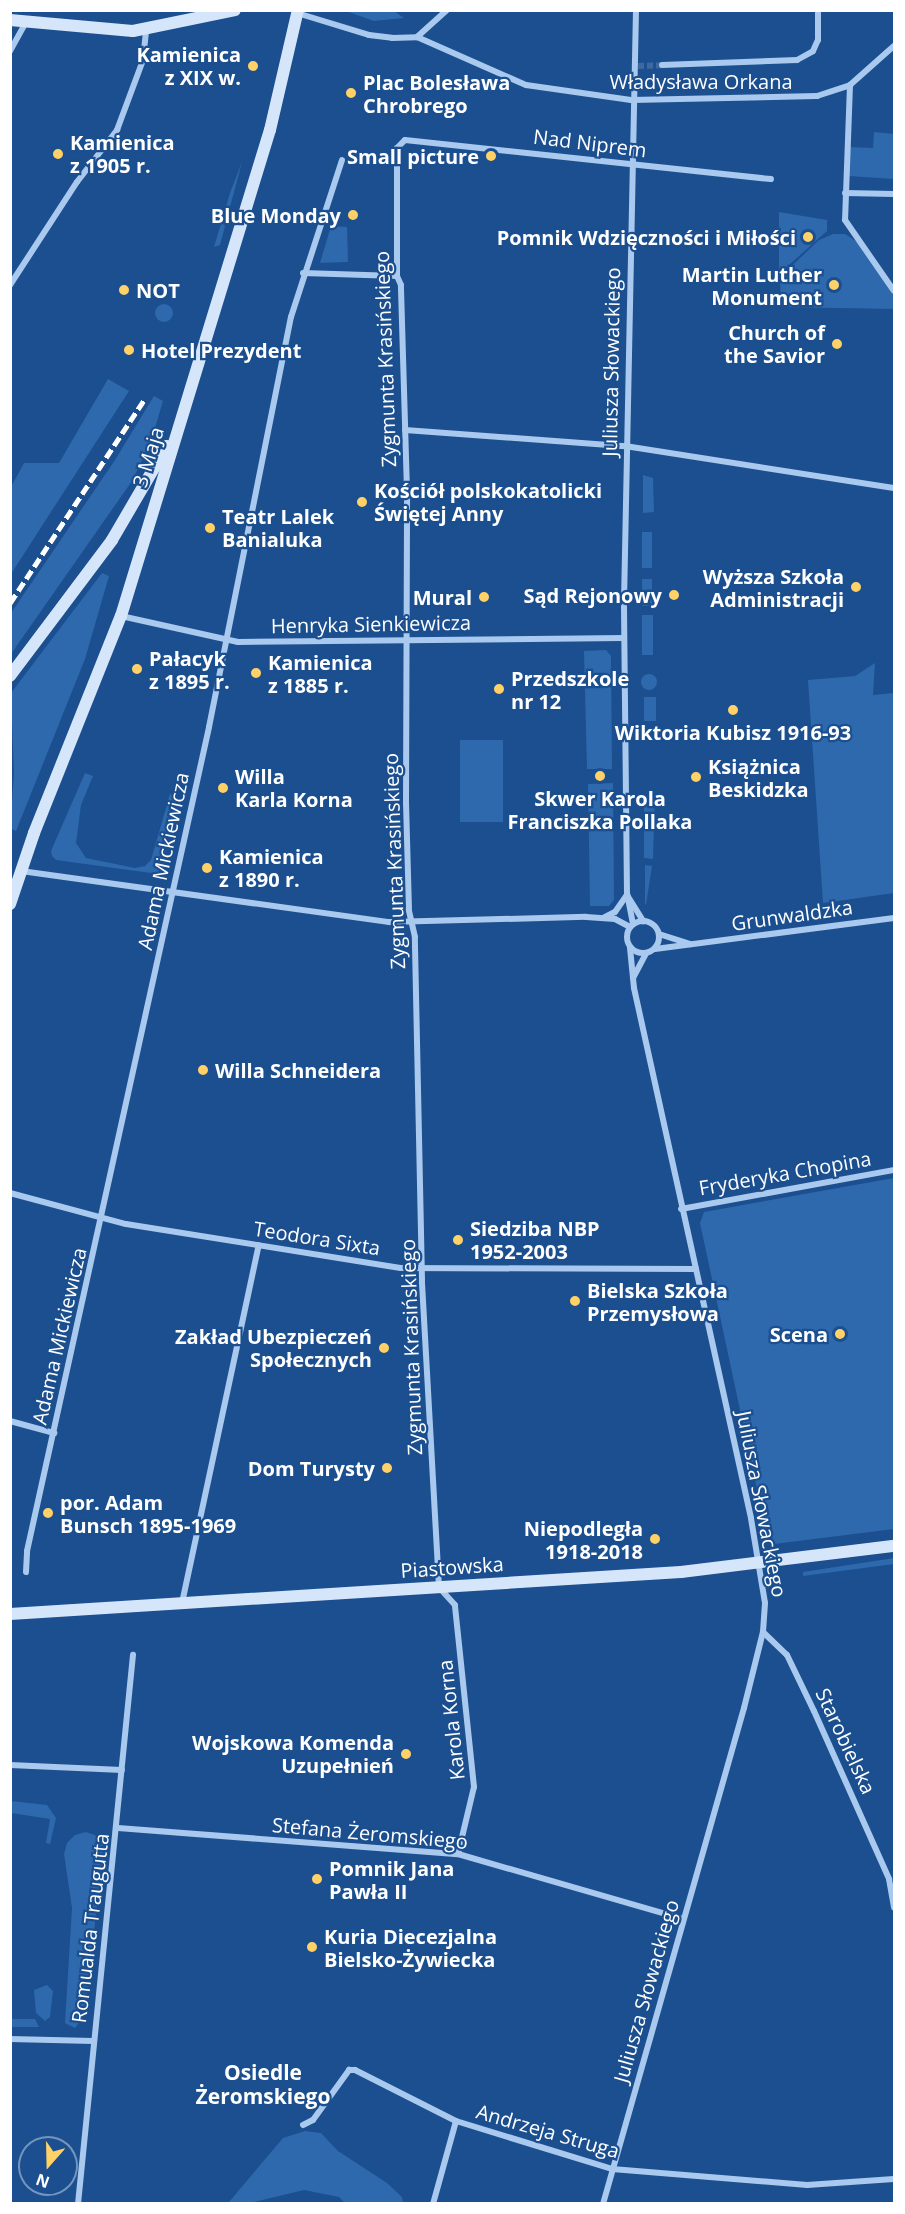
<!DOCTYPE html>
<meta charset="utf-8">
<style>
body{margin:0}
#map{position:relative;width:905px;height:2214px;overflow:hidden;background:#1b4f8f;font-family:"Open Sans",sans-serif}
div>[style]{position:absolute}
[style*='--x']{left:calc(var(--x)*1px);top:calc(var(--y)*1px);width:calc(var(--w)*1px);rotate:calc(var(--a)*1deg)}
.green>*{inset:0;background:#2e69ad;transform-origin:0 0}
.round{border-radius:50%}
.street-tunnel>*{height:6px;margin-top:-3px;transform-origin:0;background:repeating-linear-gradient(90deg,#3d69a0 0 6px,transparent 0 9px)}
.street>*{height:6px;margin:-3px;padding:0 3px;transform-origin:3px;border-radius:3px;background:#a9c9ee}
.street>.ring{margin:-3px;padding:0;box-sizing:content-box;background:none;border:6px solid #a9c9ee;border-radius:50%}
.secondary>*{height:12px;margin:-6px;padding:0 6px;transform-origin:6px;border-radius:6px;background:#d6e6fa}
.rail>*{height:4.5px;margin-top:-2.25px;transform-origin:0;background:repeating-linear-gradient(90deg,#fff 0 10px,transparent 0 14.5px)}
.dots>*{width:16px;height:16px;translate:-50% -50%;box-sizing:border-box;border:3px solid #1b4f8f;border-radius:50%}
span{translate:-50% -50%;white-space:nowrap;text-align:center;line-height:1.15;-webkit-text-stroke:4.5px #1b4f8f;paint-order:stroke}
.poi-label{font-size:20px;color:#fff;font-weight:700}
.right{translate:-100% -50%;text-align:right}
.left{translate:0 -50%;text-align:left}
.street-label{font-size:20px;color:#fff}
.neighbourhood-label{font-size:21px;color:#fff;font-weight:700}
.frame{position:absolute;inset:0;border:12px solid #fff;pointer-events:none}
.north{position:absolute;left:18px;top:2136px;width:60px;height:60px;box-sizing:border-box;background:#1b4f8f;border:2px solid #7695bc;border-radius:50%;rotate:200deg;font-size:16px;font-weight:700;line-height:24px;text-align:center;color:#fff}
.north::after{content:'';display:block;margin:auto;width:21px;height:27px;background:#ffd166;clip-path:polygon(50% 0,100% 100%,50% 72%,0 100%)}
</style>
<div id="map">
<div class="green">
<i style="clip-path:polygon(346px 11px,394px 11px,404px 18px,374px 21px)"></i>
<i style="clip-path:polygon(874px 132px,894px 134px,894px 179px,848px 176px,849px 147px,873px 148px)"></i>
<i style="clip-path:polygon(242px 162px,220px 245px,214px 247px,230px 193px)"></i>
<i style="clip-path:polygon(779px 212px,827px 220px,827px 231px,779px 274px)"></i>
<i style="clip-path:polygon(331px 226px,347px 227px,348px 262px,320px 263px)"></i>
<i style="clip-path:polygon(833px 234px,845px 234px,859px 243px,894px 296px,894px 309px,781px 307px,780px 277px,819px 240px)"></i>
<i class="round" style="left:155px;top:304px;width:18px;height:18px"></i>
<i style="clip-path:polygon(108px 379px,129px 391px,11px 574px,11px 487px,24px 463px,59px 463px)"></i>
<i style="clip-path:polygon(154px 396px,163px 401px,151px 441px,132px 481px,11px 654px,11px 613px,115px 460px)"></i>
<i style="clip-path:polygon(643px 475px,653px 478px,654px 512px,643px 513px)"></i>
<i style="left:642px;top:532px;width:10px;height:36px"></i>
<i style="clip-path:polygon(102px 573px,109px 576px,85px 659px,16px 831px,10px 828px,14px 774px,11px 693px)"></i>
<i style="left:642px;top:579px;width:10px;height:27px"></i>
<i style="left:642px;top:615px;width:11px;height:40px"></i>
<i style="clip-path:polygon(606px 650px,611px 656px,612px 769px,587px 769px,584px 651px)"></i>
<i style="clip-path:polygon(875px 663px,873px 695px,894px 693px,894px 893px,823px 903px,808px 680px,855px 676px)"></i>
<i class="round" style="left:641px;top:674px;width:16px;height:16px"></i>
<i style="left:644px;top:697px;width:12px;height:24px"></i>
<i style="left:460px;top:740px;width:43px;height:82px"></i>
<i style="clip-path:polygon(85px 773px,93px 776px,81px 805px,76px 843px,86px 858px,135px 868px,145px 866px,151px 860px,170px 794px,177px 796px,158px 874px,56px 860px,52px 856px,51px 851px)"></i>
<i style="clip-path:polygon(613px 783px,614px 900px,609px 906px,590px 906px,588px 784px)"></i>
<i style="clip-path:polygon(655px 793px,653px 859px,644px 858px,644px 797px)"></i>
<i style="clip-path:polygon(645px 865px,652px 866px,646px 905px,645px 904px)"></i>
<i style="clip-path:polygon(894px 1178px,894px 1529px,774px 1544px,757px 1489px,700px 1223px,704px 1212px)"></i>
<i style="clip-path:polygon(894px 1558px,894px 1564px,803px 1576px,803px 1572px)"></i>
<i style="clip-path:polygon(11px 1801px,47px 1805px,56px 1818px,50px 1844px,46px 1843px,50px 1819px,11px 1813px)"></i>
<i style="clip-path:polygon(86px 1832px,100px 1837px,104px 1847px,84px 2016px,75px 2028px,65px 2023px,72px 1908px,64px 1854px,67px 1843px,75px 1835px)"></i>
<i style="clip-path:polygon(47px 1985px,53px 1991px,50px 2017px,45px 2021px,36px 2013px,34px 1990px)"></i>
<i style="clip-path:polygon(11px 2019px,35px 2019px,39px 2027px,11px 2027px)"></i>
<i style="clip-path:polygon(305px 2131px,321px 2133px,338px 2151px,387px 2183px,402px 2197px,403px 2203px,345px 2203px,339px 2197px,304px 2190px,250px 2203px,223px 2203px,229px 2202px,283px 2138px)"></i>
</div>
<div class="street-tunnel">
<i style="--x:638;--y:66;--w:24;--a:-2"></i>
</div>
<div class="street">
<i style="--x:297;--y:13;--w:75;--a:17"></i>
<i style="--x:369;--y:35;--w:23;--a:7"></i>
<i style="--x:392;--y:38;--w:25;--a:-2"></i>
<i style="--x:417;--y:37;--w:40;--a:-42"></i>
<i style="--x:417;--y:37;--w:119;--a:23.8"></i>
<i style="--x:526;--y:85;--w:106;--a:8.1"></i>
<i style="--x:631;--y:100;--w:186;--a:-1.2"></i>
<i style="--x:817;--y:96;--w:35;--a:-18"></i>
<i style="--x:850;--y:85;--w:59;--a:-41.6"></i>
<i style="--x:10;--y:51;--w:33;--a:-61"></i>
<i style="--x:662;--y:65;--w:135;--a:-2.1"></i>
<i style="--x:797;--y:60;--w:18;--a:-29"></i>
<i style="--x:813;--y:51;--w:12;--a:-66"></i>
<i style="--x:818;--y:40;--w:30;--a:-90"></i>
<i style="--x:850;--y:85;--w:135;--a:92.1"></i>
<i style="--x:845;--y:220;--w:86;--a:55.4"></i>
<i style="--x:845;--y:193;--w:49;--a:1.2"></i>
<i style="--x:303;--y:273;--w:94;--a:1.8"></i>
<i style="--x:10;--y:285;--w:123;--a:-57"></i>
<i style="--x:77;--y:182;--w:66;--a:-52.4"></i>
<i style="--x:117;--y:130;--w:75;--a:-69.6"></i>
<i style="--x:143;--y:60;--w:29;--a:-84"></i>
<i style="--x:405;--y:430;--w:221;--a:4.2"></i>
<i style="--x:625;--y:446;--w:272;--a:8.9"></i>
<i style="--x:121;--y:616;--w:120;--a:12.5"></i>
<i style="--x:238;--y:642;--w:386;--a:-0.6"></i>
<i style="--x:21;--y:871;--w:372;--a:7.9"></i>
<i style="--x:389;--y:922;--w:197;--a:-1.5"></i>
<i style="--x:586;--y:917;--w:29;--a:4"></i>
<i style="--x:615;--y:919;--w:17;--a:28"></i>
<i style="--x:627;--y:895;--w:31;--a:58"></i>
<i style="--x:605;--y:917;--w:11;--a:-27"></i>
<i style="--x:615;--y:912;--w:21;--a:-55"></i>
<i class="ring" style="left:627px;top:921px;width:26px;height:26px"></i>
<i style="--x:633;--y:924;--w:31;--a:-101"></i>
<i style="--x:627;--y:894;--w:292;--a:-90.6"></i>
<i style="--x:624;--y:602;--w:592;--a:-88.84"></i>
<i style="--x:659;--y:934;--w:33;--a:18"></i>
<i style="--x:655;--y:949;--w:241;--a:-7.4"></i>
<i style="--x:633;--y:978;--w:27;--a:-62"></i>
<i style="--x:10;--y:1193;--w:120;--a:15"></i>
<i style="--x:126;--y:1224;--w:278;--a:9.1"></i>
<i style="--x:401;--y:1268;--w:295;--a:0.2"></i>
<i style="--x:681;--y:1209;--w:217;--a:-10.4"></i>
<i style="--x:10;--y:1421;--w:46;--a:15.3"></i>
<i style="--x:26;--y:1572;--w:21;--a:-87"></i>
<i style="--x:27;--y:1551;--w:844;--a:-77.54"></i>
<i style="--x:209;--y:727;--w:418;--a:-78.7"></i>
<i style="--x:291;--y:317;--w:165;--a:-72"></i>
<i style="--x:182;--y:1603;--w:366;--a:-77.9"></i>
<i style="--x:763;--y:1632;--w:33;--a:44"></i>
<i style="--x:787;--y:1655;--w:62;--a:64.3"></i>
<i style="--x:814;--y:1711;--w:184;--a:65.9"></i>
<i style="--x:889;--y:1879;--w:29;--a:80"></i>
<i style="--x:10;--y:1765;--w:112;--a:2.6"></i>
<i style="--x:118;--y:1828;--w:341;--a:4.4"></i>
<i style="--x:458;--y:1854;--w:234;--a:16.1"></i>
<i style="--x:458;--y:1854;--w:69;--a:-76.6"></i>
<i style="--x:474;--y:1787;--w:183;--a:-96"></i>
<i style="--x:455;--y:1605;--w:24;--a:-132"></i>
<i style="--x:439;--y:1587;--w:307;--a:-93.2"></i>
<i style="--x:422;--y:1280;--w:343;--a:-91.2"></i>
<i style="--x:415;--y:937;--w:28;--a:-103"></i>
<i style="--x:409;--y:910;--w:107;--a:-91.6"></i>
<i style="--x:406;--y:803;--w:312;--a:-89.8"></i>
<i style="--x:407;--y:491;--w:206;--a:-91.7"></i>
<i style="--x:401;--y:285;--w:10;--a:-114"></i>
<i style="--x:397;--y:276;--w:128;--a:-90"></i>
<i style="--x:397;--y:148;--w:11;--a:-45"></i>
<i style="--x:405;--y:140;--w:368;--a:6.1"></i>
<i style="--x:10;--y:2039;--w:83;--a:1.4"></i>
<i style="--x:303;--y:2125;--w:11;--a:-27"></i>
<i style="--x:313;--y:2120;--w:62;--a:-54.2"></i>
<i style="--x:349;--y:2070;--w:6;--a:0"></i>
<i style="--x:355;--y:2070;--w:113;--a:26.8"></i>
<i style="--x:456;--y:2121;--w:163;--a:17.1"></i>
<i style="--x:612;--y:2169;--w:196;--a:4.7"></i>
<i style="--x:807;--y:2185;--w:87;--a:-3.9"></i>
<i style="--x:78;--y:2204;--w:552;--a:-84.28"></i>
<i style="--x:433;--y:2204;--w:86;--a:-74.5"></i>
<i style="--x:603;--y:2204;--w:516;--a:-74.13"></i>
<i style="--x:744;--y:1708;--w:78;--a:-76"></i>
<i style="--x:763;--y:1632;--w:29;--a:-86"></i>
<i style="--x:765;--y:1603;--w:86;--a:-99.4"></i>
<i style="--x:751;--y:1518;--w:543;--a:-102.45"></i>
<i style="--x:634;--y:988;--w:40;--a:-95.7"></i>
</div>
<div class="secondary">
<i style="--x:10;--y:20;--w:123;--a:5.1"></i>
<i style="--x:133;--y:31;--w:104;--a:-11.6"></i>
<i style="--x:10;--y:676;--w:170;--a:-53.1"></i>
<i style="--x:112;--y:540;--w:109;--a:-59.7"></i>
<i style="--x:10;--y:904;--w:75;--a:-71.3"></i>
<i style="--x:34;--y:833;--w:234;--a:-68.2"></i>
<i style="--x:121;--y:616;--w:508;--a:-72.96"></i>
<i style="--x:270;--y:130;--w:123;--a:-76.9"></i>
<i style="--x:10;--y:1614;--w:672;--a:-3.58"></i>
<i style="--x:681;--y:1572;--w:215;--a:-7"></i>
</div>
<div class="rail">
<i style="--x:10;--y:603;--w:243;--a:-56.6"></i>
</div>
<div class="dots">
<i style="left:253px;top:66px;background:#ffd166"></i>
<i style="left:351px;top:93px;background:#ffd166"></i>
<i style="left:58px;top:154px;background:#ffd166"></i>
<i style="left:491px;top:156px;background:#ffd166"></i>
<i style="left:353px;top:215px;background:#ffd166"></i>
<i style="left:808px;top:237px;background:#ffd166"></i>
<i style="left:834px;top:285px;background:#ffd166"></i>
<i style="left:124px;top:290px;background:#ffd166"></i>
<i style="left:837px;top:344px;background:#ffd166"></i>
<i style="left:129px;top:350px;background:#ffd166"></i>
<i style="left:362px;top:502px;background:#ffd166"></i>
<i style="left:210px;top:528px;background:#ffd166"></i>
<i style="left:856px;top:587px;background:#ffd166"></i>
<i style="left:674px;top:595px;background:#ffd166"></i>
<i style="left:484px;top:597px;background:#ffd166"></i>
<i style="left:137px;top:669px;background:#ffd166"></i>
<i style="left:256px;top:673px;background:#ffd166"></i>
<i style="left:499px;top:689px;background:#ffd166"></i>
<i style="left:733px;top:710px;background:#ffd166"></i>
<i style="left:600px;top:776px;background:#ffd166"></i>
<i style="left:696px;top:777px;background:#ffd166"></i>
<i style="left:223px;top:788px;background:#ffd166"></i>
<i style="left:207px;top:868px;background:#ffd166"></i>
<i style="left:203px;top:1070px;background:#ffd166"></i>
<i style="left:458px;top:1240px;background:#ffd166"></i>
<i style="left:575px;top:1301px;background:#ffd166"></i>
<i style="left:840px;top:1334px;background:#ffd166"></i>
<i style="left:384px;top:1348px;background:#ffd166"></i>
<i style="left:387px;top:1468px;background:#ffd166"></i>
<i style="left:48px;top:1513px;background:#ffd166"></i>
<i style="left:655px;top:1539px;background:#ffd166"></i>
<i style="left:406px;top:1754px;background:#ffd166"></i>
<i style="left:317px;top:1879px;background:#ffd166"></i>
<i style="left:312px;top:1947px;background:#ffd166"></i>
</div>
<div class="poi-label">
<span class="right" style="left:241px;top:66px">Kamienica<br>z XIX w.</span>
<span class="left" style="left:363px;top:94px">Plac Bolesława<br>Chrobrego</span>
<span class="left" style="left:70px;top:154px">Kamienica<br>z 1905 r.</span>
<span class="right" style="left:479px;top:156px">Small picture</span>
<span class="right" style="left:341px;top:215px">Blue Monday</span>
<span class="right" style="left:796px;top:237px">Pomnik Wdzięczności i Miłości</span>
<span class="right" style="left:822px;top:286px">Martin Luther<br>Monument</span>
<span class="left" style="left:136px;top:290px">NOT</span>
<span class="right" style="left:825px;top:344px">Church of<br>the Savior</span>
<span class="left" style="left:141px;top:350px">Hotel Prezydent</span>
<span class="left" style="left:374px;top:502px">Kościół polskokatolicki<br>Świętej Anny</span>
<span class="left" style="left:222px;top:528px">Teatr Lalek<br>Banialuka</span>
<span class="right" style="left:844px;top:588px">Wyższa Szkoła<br>Administracji</span>
<span class="right" style="left:662px;top:595px">Sąd Rejonowy</span>
<span class="right" style="left:472px;top:597px">Mural</span>
<span class="left" style="left:149px;top:670px">Pałacyk<br>z 1895 r.</span>
<span class="left" style="left:268px;top:674px">Kamienica<br>z 1885 r.</span>
<span class="left" style="left:511px;top:690px">Przedszkole<br>nr 12</span>
<span style="left:733px;top:732px">Wiktoria Kubisz 1916-93</span>
<span class="left" style="left:708px;top:778px">Książnica<br>Beskidzka</span>
<span class="left" style="left:235px;top:788px">Willa<br>Karla Korna</span>
<span style="left:600px;top:810px">Skwer Karola<br>Franciszka Pollaka</span>
<span class="left" style="left:219px;top:868px">Kamienica<br>z 1890 r.</span>
<span class="left" style="left:215px;top:1070px">Willa Schneidera</span>
<span class="left" style="left:470px;top:1240px">Siedziba NBP<br>1952-2003</span>
<span class="left" style="left:587px;top:1302px">Bielska Szkoła<br>Przemysłowa</span>
<span class="right" style="left:828px;top:1334px">Scena</span>
<span class="right" style="left:372px;top:1348px">Zakład Ubezpieczeń<br>Społecznych</span>
<span class="right" style="left:375px;top:1468px">Dom Turysty</span>
<span class="left" style="left:60px;top:1514px">por. Adam<br>Bunsch 1895-1969</span>
<span class="right" style="left:643px;top:1540px">Niepodległa<br>1918-2018</span>
<span class="right" style="left:394px;top:1754px">Wojskowa Komenda<br>Uzupełnień</span>
<span class="left" style="left:329px;top:1880px">Pomnik Jana<br>Pawła II</span>
<span class="left" style="left:324px;top:1948px">Kuria Diecezjalna<br>Bielsko-Żywiecka</span>
</div>
<div class="street-label">
<span style="left:701px;top:81px">Władysława Orkana</span>
<span style="left:590px;top:143px;rotate:7deg">Nad Niprem</span>
<span style="left:385px;top:359px;rotate:-92deg">Zygmunta Krasińskiego</span>
<span style="left:611px;top:362px;rotate:-89deg">Juliusza Słowackiego</span>
<span style="left:148px;top:457px;rotate:-73deg">3 Maja</span>
<span style="left:371px;top:624px;rotate:-1deg">Henryka Sienkiewicza</span>
<span style="left:163px;top:861px;rotate:-78deg">Adama Mickiewicza</span>
<span style="left:394px;top:861px;rotate:-92deg">Zygmunta Krasińskiego</span>
<span style="left:792px;top:915px;rotate:-8deg">Grunwaldzka</span>
<span style="left:785px;top:1173px;rotate:-10deg">Fryderyka Chopina</span>
<span style="left:317px;top:1238px;rotate:9deg">Teodora Sixta</span>
<span style="left:59px;top:1336px;rotate:-77deg">Adama Mickiewicza</span>
<span style="left:411px;top:1347px;rotate:-92deg">Zygmunta Krasińskiego</span>
<span style="left:762px;top:1504px;rotate:79deg">Juliusza Słowackiego</span>
<span style="left:452px;top:1567px;rotate:-4deg">Piastowska</span>
<span style="left:451px;top:1720px;rotate:-96deg">Karola Korna</span>
<span style="left:846px;top:1741px;rotate:65deg">Starobielska</span>
<span style="left:370px;top:1833px;rotate:5deg">Stefana Żeromskiego</span>
<span style="left:90px;top:1928px;rotate:-83deg">Romualda Traugutta</span>
<span style="left:646px;top:1991px;rotate:-74deg">Juliusza Słowackiego</span>
<span style="left:548px;top:2131px;rotate:16deg">Andrzeja Struga</span>
</div>
<div class="neighbourhood-label">
<span style="left:263px;top:2084px">Osiedle<br>Żeromskiego</span>
</div>
<div class="frame"></div>
<div class="north">N</div>
</div>
